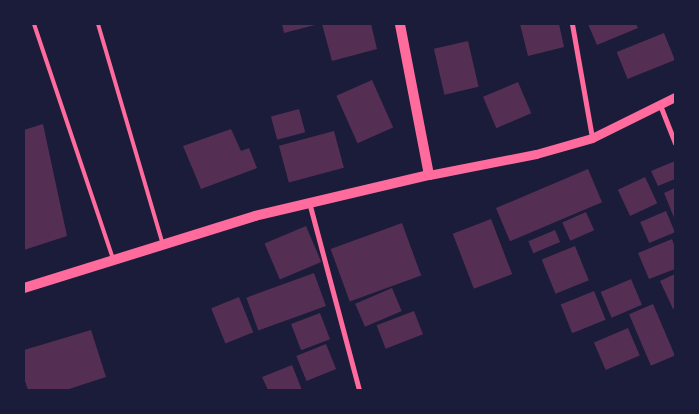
<!DOCTYPE html>
<style>
body{margin:0}
#map{position:relative;width:699px;height:414px;overflow:hidden;background:#1b1b3a;font-family:"PT Sans Narrow",sans-serif}
div>[style]{position:absolute}
[style*='--x']{left:calc(var(--x)*1px);top:calc(var(--y)*1px);width:calc(var(--w)*1px);rotate:calc(var(--a)*1deg)}
.building>*{inset:0;background:#542f53;transform-origin:0 0}
.service>*{height:4px;margin:-2px;padding:0 2px;transform-origin:2px;border-radius:2px;background:#ff6b9d}
.minor>*{height:5px;margin:-2.5px;padding:0 2.5px;transform-origin:2.5px;border-radius:2.5px;background:#ff6b9d}
.tertiary>*{height:9px;margin:-4.5px;padding:0 4.5px;transform-origin:4.5px;border-radius:4.5px;background:#ff6b9d}
.secondary>*{height:10px;margin:-5px;padding:0 5px;transform-origin:5px;border-radius:5px;background:#ff6b9d}
span{translate:-50% -50%;white-space:nowrap;text-align:center;line-height:1.15;-webkit-text-stroke:5px #1b1b3a;paint-order:stroke}
.frame{position:absolute;inset:0;border:25px solid #1b1b3a;pointer-events:none}
</style>
<div id="map">
<div class="building">
<i style="clip-path:polygon(282px 24px,314px 24px,315px 25px,284px 33px)"></i>
<i style="clip-path:polygon(322px 24px,371px 24px,377px 49px,332px 61px)"></i>
<i style="clip-path:polygon(520px 24px,559px 24px,564px 47px,528px 56px)"></i>
<i style="clip-path:polygon(588px 24px,636px 24px,638px 28px,597px 45px)"></i>
<i style="left:664px;top:33px;width:29px;height:51px;rotate:68deg"></i>
<i style="left:468px;top:41px;width:47px;height:35px;rotate:77deg"></i>
<i style="left:372px;top:80px;width:52px;height:39px;rotate:66deg"></i>
<i style="left:518px;top:82px;width:34px;height:38px;rotate:67deg"></i>
<i style="left:299px;top:109px;width:24px;height:29px;rotate:75deg"></i>
<i style="clip-path:polygon(43px 124px,67px 236px,24px 250px,24px 130px)"></i>
<i style="clip-path:polygon(231px 129px,241px 151px,249px 148px,257px 168px,201px 189px,183px 146px)"></i>
<i style="left:334px;top:131px;width:38px;height:57px;rotate:75deg"></i>
<i style="clip-path:polygon(675px 161px,675px 179px,658px 186px,651px 171px)"></i>
<i style="left:588px;top:169px;width:36px;height:100px;rotate:67deg"></i>
<i style="left:645px;top:177px;width:29px;height:30px;rotate:65deg"></i>
<i style="clip-path:polygon(675px 188px,675px 220px,664px 193px)"></i>
<i style="left:666px;top:211px;width:23px;height:28px;rotate:67deg"></i>
<i style="left:586px;top:212px;width:20px;height:26px;rotate:66deg"></i>
<i style="left:491px;top:219px;width:59px;height:41px;rotate:69deg"></i>
<i style="left:402px;top:223px;width:56px;height:76px;rotate:70deg"></i>
<i style="left:306px;top:226px;width:39px;height:45px;rotate:67deg"></i>
<i style="left:555px;top:230px;width:13px;height:29px;rotate:67deg"></i>
<i style="clip-path:polygon(672px 239px,675px 248px,675px 269px,649px 279px,638px 253px)"></i>
<i style="left:575px;top:246px;width:37px;height:36px;rotate:68deg"></i>
<i style="left:314px;top:273px;width:35px;height:72px;rotate:70deg"></i>
<i style="clip-path:polygon(675px 274px,675px 308px,673px 309px,660px 281px)"></i>
<i style="left:631px;top:279px;width:28px;height:33px;rotate:67deg"></i>
<i style="left:392px;top:288px;width:25px;height:40px;rotate:67deg"></i>
<i style="left:594px;top:291px;width:31px;height:36px;rotate:68deg"></i>
<i style="left:239px;top:297px;width:38px;height:30px;rotate:68deg"></i>
<i style="left:653px;top:304px;width:56px;height:26px;rotate:67deg"></i>
<i style="left:414px;top:311px;width:25px;height:40px;rotate:69deg"></i>
<i style="left:320px;top:313px;width:28px;height:31px;rotate:69deg"></i>
<i style="left:628px;top:328px;width:30px;height:37px;rotate:67deg"></i>
<i style="clip-path:polygon(91px 330px,106px 377px,66px 390px,28px 390px,24px 378px,24px 350px)"></i>
<i style="left:326px;top:344px;width:27px;height:32px;rotate:68deg"></i>
<i style="clip-path:polygon(292px 365px,302px 390px,268px 390px,262px 377px)"></i>
</div>
<div class="service">
<i style="--x:34;--y:24;--w:248;--a:71.4"></i>
<i style="--x:98;--y:24;--w:227;--a:73.6"></i>
</div>
<div class="minor">
<i style="--x:572;--y:24;--w:116;--a:80"></i>
<i style="--x:660;--y:105;--w:41;--a:68.5"></i>
<i style="--x:309;--y:202;--w:195;--a:75.1"></i>
</div>
<div class="tertiary">
<i style="--x:429;--y:175;--w:109;--a:-11.1"></i>
<i style="--x:536;--y:154;--w:58;--a:-15.9"></i>
<i style="--x:592;--y:138;--w:93;--a:-26.3"></i>
</div>
<div class="secondary">
<i style="--x:24;--y:288;--w:242;--a:-17.3"></i>
<i style="--x:255;--y:216;--w:179;--a:-13.3"></i>
<i style="--x:429;--y:175;--w:154;--a:-100.9"></i>
</div>
<div class="frame"></div>
</div>
